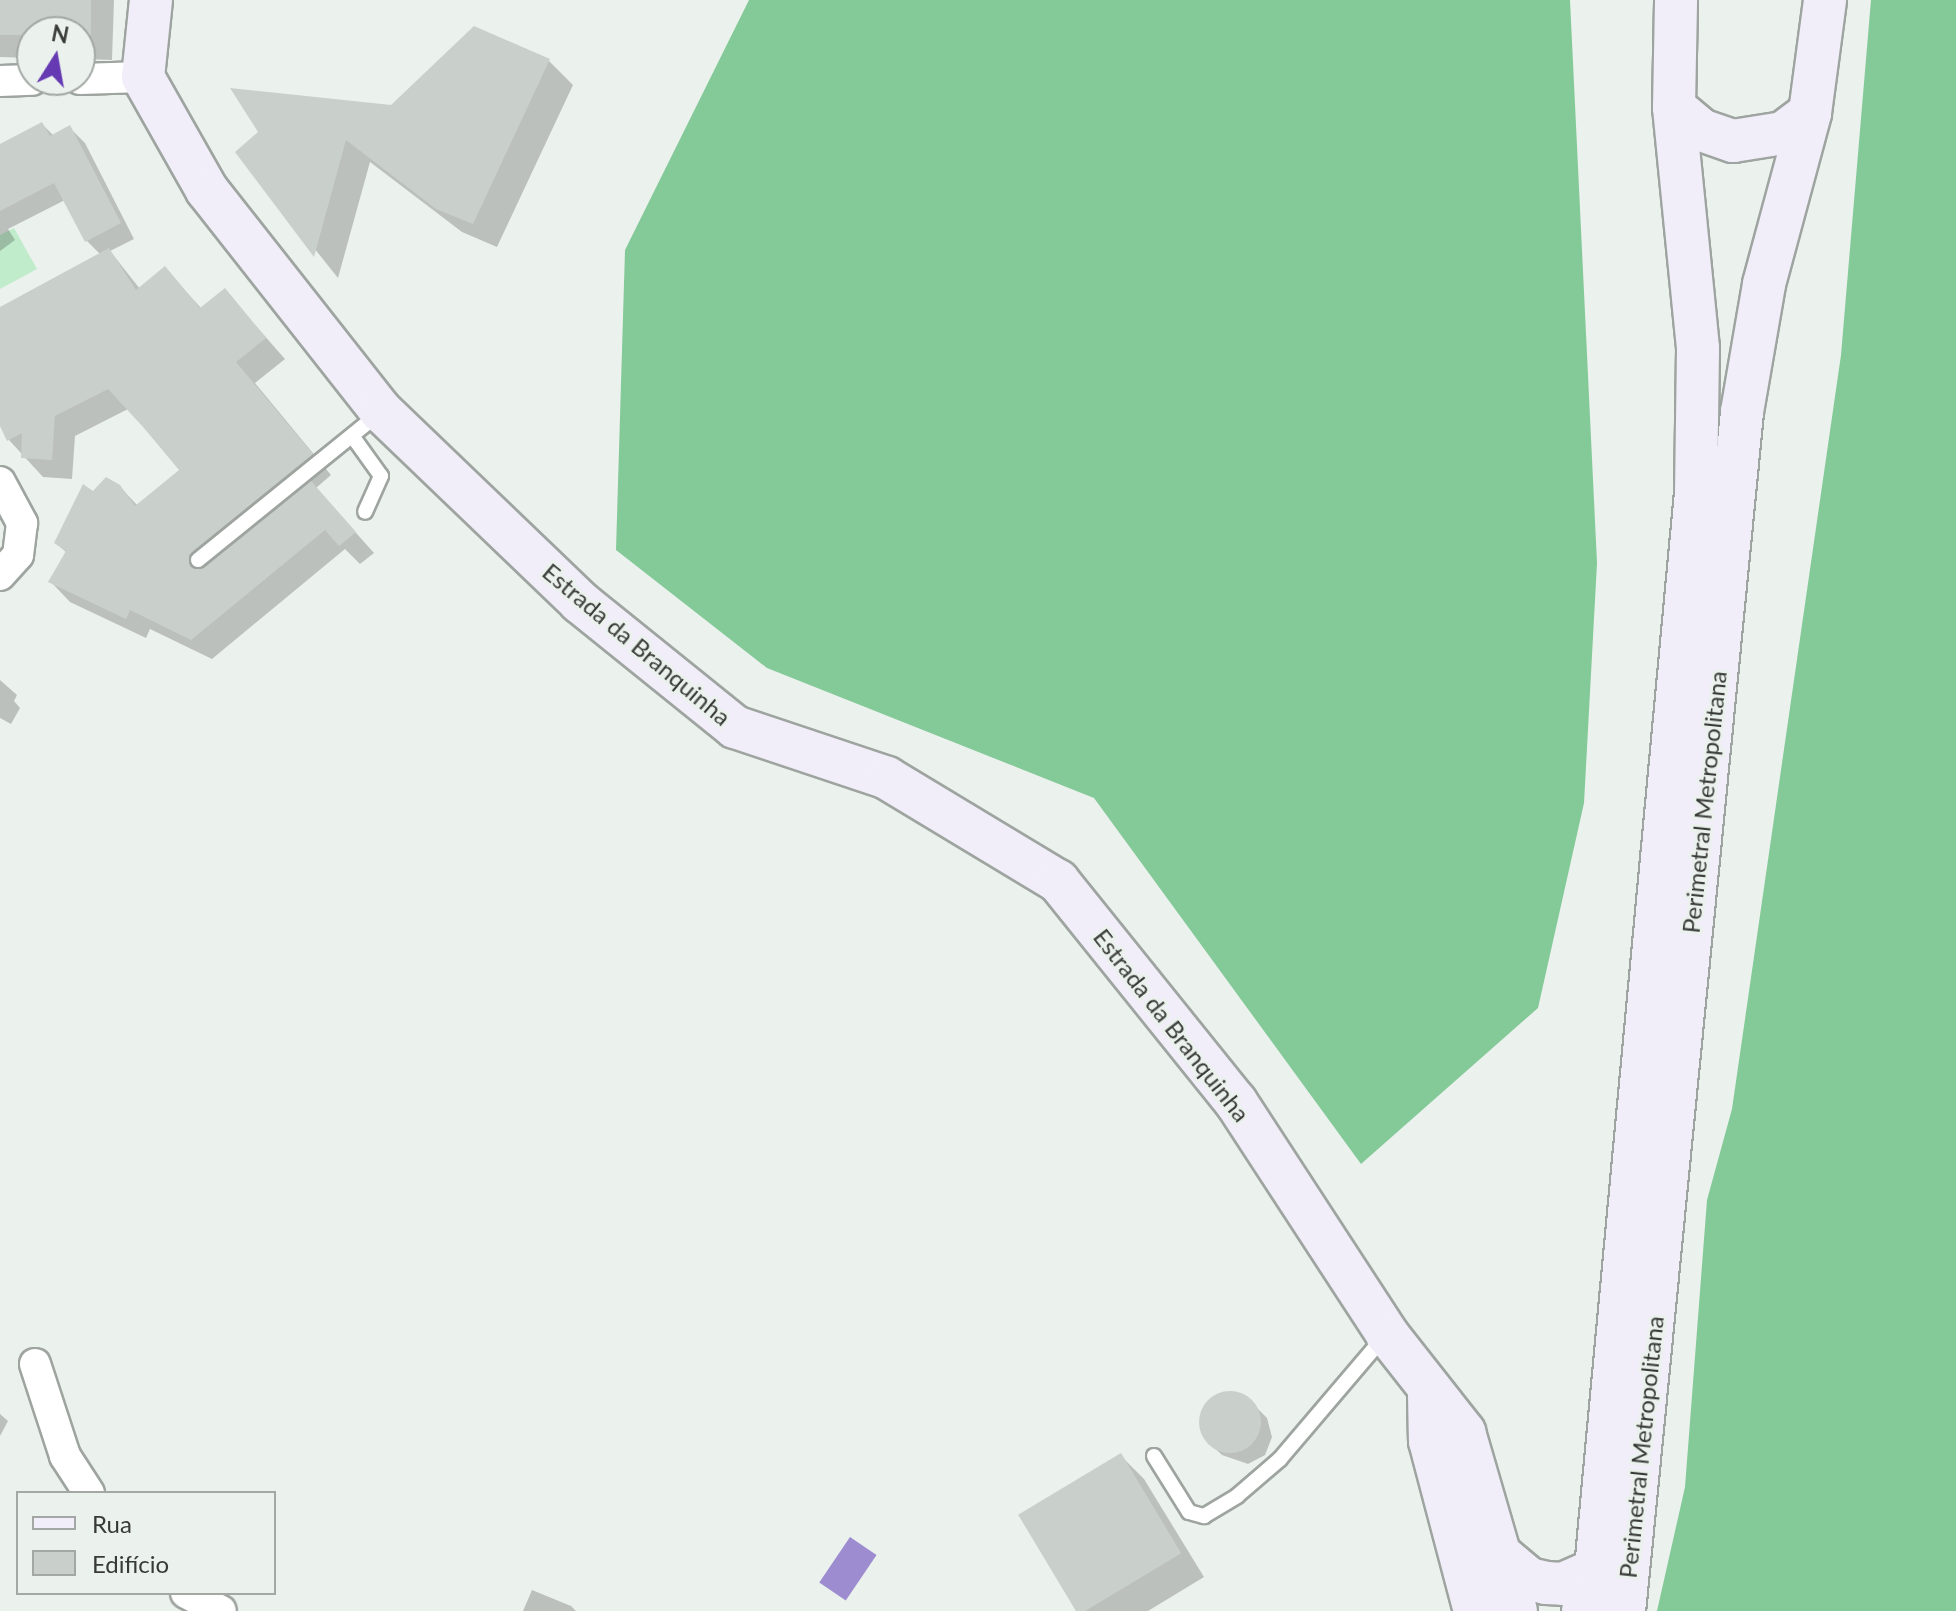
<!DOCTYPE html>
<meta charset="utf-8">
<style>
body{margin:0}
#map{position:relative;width:1956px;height:1611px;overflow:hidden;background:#ebf1ed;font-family:Lato,sans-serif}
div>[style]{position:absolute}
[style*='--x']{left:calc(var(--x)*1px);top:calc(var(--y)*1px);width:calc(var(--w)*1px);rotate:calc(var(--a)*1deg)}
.green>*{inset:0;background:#c0eccb}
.forest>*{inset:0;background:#84c998}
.water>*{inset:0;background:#9d8cd0;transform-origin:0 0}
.shadow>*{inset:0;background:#0003}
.building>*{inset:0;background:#c9cfca;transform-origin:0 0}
.round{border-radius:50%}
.roads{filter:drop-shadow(2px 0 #9ea49f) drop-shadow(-2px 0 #9ea49f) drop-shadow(0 2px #9ea49f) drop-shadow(0 -2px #9ea49f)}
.service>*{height:14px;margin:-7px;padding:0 7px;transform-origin:7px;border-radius:7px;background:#fff}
.minor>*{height:30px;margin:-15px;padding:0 15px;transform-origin:15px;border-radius:15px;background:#fff}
.secondary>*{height:42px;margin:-21px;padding:0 21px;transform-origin:21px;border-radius:21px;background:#f1eefa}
span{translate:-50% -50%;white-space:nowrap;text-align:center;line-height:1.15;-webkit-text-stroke:6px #ebf1ed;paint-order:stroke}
.street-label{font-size:24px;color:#383a38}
.legend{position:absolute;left:16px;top:1491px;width:260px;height:104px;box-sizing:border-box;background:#ebf1ed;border:2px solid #a3a8a5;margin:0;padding:10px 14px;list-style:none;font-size:24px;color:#383a38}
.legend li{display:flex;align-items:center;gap:16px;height:40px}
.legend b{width:40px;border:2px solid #a3a8a5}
.north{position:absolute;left:16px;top:16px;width:80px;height:80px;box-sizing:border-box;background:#ebf1ed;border:2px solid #a3a8a5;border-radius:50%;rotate:11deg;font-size:22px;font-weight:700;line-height:32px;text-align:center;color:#383a38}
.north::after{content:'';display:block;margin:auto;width:28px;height:36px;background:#653ab2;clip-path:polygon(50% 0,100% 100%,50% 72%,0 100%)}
</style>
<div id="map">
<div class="green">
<i style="clip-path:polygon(14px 228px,37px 269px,0 289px,0 235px)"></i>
</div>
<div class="forest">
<i style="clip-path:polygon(749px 0,1570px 0,1597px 563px,1584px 803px,1538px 1008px,1361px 1164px,1094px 798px,767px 668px,616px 550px,625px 250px)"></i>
<i style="clip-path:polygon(1871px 0,1956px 0,1956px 1611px,1657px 1611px,1685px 1487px,1707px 1200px,1732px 1109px,1841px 355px)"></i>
</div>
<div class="water">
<i style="left:850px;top:1537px;width:32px;height:55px;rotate:34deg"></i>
</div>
<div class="shadow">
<i style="clip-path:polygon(0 0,114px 0,112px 60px,80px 59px,80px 32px,32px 32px,32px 58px,0 57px)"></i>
<i style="clip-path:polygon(475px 29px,549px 61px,573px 85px,497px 247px,462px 232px,370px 162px,338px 278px,238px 153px,391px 107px)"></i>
<i style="clip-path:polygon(42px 124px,54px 136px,70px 128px,85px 143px,134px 239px,110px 251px,140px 289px,165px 269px,202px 309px,225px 291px,285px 359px,255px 383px,331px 475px,316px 488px,374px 553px,360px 564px,345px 549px,212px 659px,150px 629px,146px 638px,70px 602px,51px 582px,67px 553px,56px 543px,93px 493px,119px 486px,138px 506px,181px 470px,128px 409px,75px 436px,72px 479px,43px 477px,9px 440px,0 421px,0 309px,101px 255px,86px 240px,65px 200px,8px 229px,15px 240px,0 251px,0 146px)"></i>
<i style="clip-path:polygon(0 680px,17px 695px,14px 701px,20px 708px,11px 724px,0 718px)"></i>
<i style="clip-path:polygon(1228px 1393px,1254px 1405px,1267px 1418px,1272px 1437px,1265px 1455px,1248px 1464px,1222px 1455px,1209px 1443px,1202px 1416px,1211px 1401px)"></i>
<i style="clip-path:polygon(0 1414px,8px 1421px,0 1436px)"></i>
<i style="clip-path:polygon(1120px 1455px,1144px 1479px,1204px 1577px,1148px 1611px,1080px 1611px,1021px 1515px)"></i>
<i style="clip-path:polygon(532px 1590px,571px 1606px,576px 1611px,523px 1611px)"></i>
</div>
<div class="building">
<i style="left:0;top:0;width:91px;height:35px"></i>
<i style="clip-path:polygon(474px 26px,550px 59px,473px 224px,436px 209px,346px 140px,314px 257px,235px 152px,258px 132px,230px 88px,391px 105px)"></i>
<i style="clip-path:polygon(42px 122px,50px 136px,70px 125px,121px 223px,85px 242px,54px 183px,0 211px,0 144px)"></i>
<i style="clip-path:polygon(109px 248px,136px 290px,165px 266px,200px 308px,225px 288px,266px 338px,236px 362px,313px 454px,192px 552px,191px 567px,204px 568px,311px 481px,356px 532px,339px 546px,325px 530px,191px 640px,130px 610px,126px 619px,48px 582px,66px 551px,54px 543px,83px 484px,93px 491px,106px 477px,120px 485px,135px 506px,179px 470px,144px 428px,108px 389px,55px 416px,52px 460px,21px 458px,22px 433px,7px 441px,0 426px,0 307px)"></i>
<i class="round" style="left:1199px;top:1391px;width:62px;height:62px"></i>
<i style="left:1121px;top:1453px;width:117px;height:120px;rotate:59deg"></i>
</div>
<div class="roads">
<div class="service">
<i style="--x:353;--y:437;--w:48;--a:54.3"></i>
<i style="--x:381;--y:476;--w:39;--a:114"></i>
<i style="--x:198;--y:560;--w:232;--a:-39"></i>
<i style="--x:1154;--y:1456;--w:66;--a:58"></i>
<i style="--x:1189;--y:1512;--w:16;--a:15"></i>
<i style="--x:1204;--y:1516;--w:39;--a:-31"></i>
<i style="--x:1237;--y:1496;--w:57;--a:-40.7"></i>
<i style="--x:1280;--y:1459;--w:160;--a:-49.6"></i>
</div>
<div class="minor">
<i style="--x:80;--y:79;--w:63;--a:-1.8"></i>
<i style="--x:0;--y:81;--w:32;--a:-2"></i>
<i style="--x:0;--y:482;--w:47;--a:61.8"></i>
<i style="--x:22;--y:523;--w:32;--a:97"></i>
<i style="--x:18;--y:555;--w:27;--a:132"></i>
<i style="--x:35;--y:1364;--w:97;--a:71.9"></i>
<i style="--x:65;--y:1456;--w:44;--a:57"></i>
<i style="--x:186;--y:1593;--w:39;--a:27"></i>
</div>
<div class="secondary">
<i style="--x:151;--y:0;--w:77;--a:95.9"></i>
<i style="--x:143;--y:77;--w:130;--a:60.5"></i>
<i style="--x:207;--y:190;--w:281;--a:51.8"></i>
<i style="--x:381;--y:411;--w:276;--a:43.8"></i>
<i style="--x:580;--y:602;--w:199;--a:38.9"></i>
<i style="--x:735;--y:727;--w:160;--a:18.5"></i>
<i style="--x:887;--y:778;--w:200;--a:31.1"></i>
<i style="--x:1058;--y:881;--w:284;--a:51.2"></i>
<i style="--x:1236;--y:1102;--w:277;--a:56.9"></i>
<i style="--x:1387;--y:1334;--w:125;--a:51.8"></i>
<i style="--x:1464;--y:1432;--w:186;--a:73.8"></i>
<i style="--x:1674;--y:107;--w:35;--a:40"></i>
<i style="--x:1701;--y:130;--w:34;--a:19"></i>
<i style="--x:1733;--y:141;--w:51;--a:-9.1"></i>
<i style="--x:1783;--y:133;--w:34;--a:-37"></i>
<i style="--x:1429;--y:1395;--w:46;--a:88.8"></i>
<i style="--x:1430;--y:1441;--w:176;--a:75.2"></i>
<i style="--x:1502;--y:1556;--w:35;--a:40"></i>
<i style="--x:1529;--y:1579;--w:17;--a:13"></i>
<i style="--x:1546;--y:1583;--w:17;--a:3"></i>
<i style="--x:1563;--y:1584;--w:36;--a:-24"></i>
<i style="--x:1583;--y:1611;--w:44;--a:-72.8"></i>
<i style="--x:1596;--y:1569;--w:1081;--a:-84.69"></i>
<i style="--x:1696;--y:493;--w:145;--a:-89.2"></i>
<i style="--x:1698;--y:348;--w:242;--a:-95.7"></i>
<i style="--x:1674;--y:107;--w:107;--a:-88.9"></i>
<i style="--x:1624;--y:1611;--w:1205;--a:-84.38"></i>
<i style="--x:1742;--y:412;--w:130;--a:-80.2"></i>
<i style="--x:1764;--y:284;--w:177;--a:-74.9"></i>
<i style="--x:1810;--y:113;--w:114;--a:-82.4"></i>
</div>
</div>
<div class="street-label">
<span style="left:637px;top:644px;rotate:40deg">Estrada da Branquinha</span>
<span style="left:1704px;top:802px;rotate:-84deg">Perimetral Metropolitana</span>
<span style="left:1172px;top:1025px;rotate:52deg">Estrada da Branquinha</span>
<span style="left:1641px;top:1447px;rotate:-84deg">Perimetral Metropolitana</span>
</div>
<ul class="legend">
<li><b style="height:10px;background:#f1eefa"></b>Rua</li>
<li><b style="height:22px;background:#c9cfca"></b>Edifício</li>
</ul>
<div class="north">N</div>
</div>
